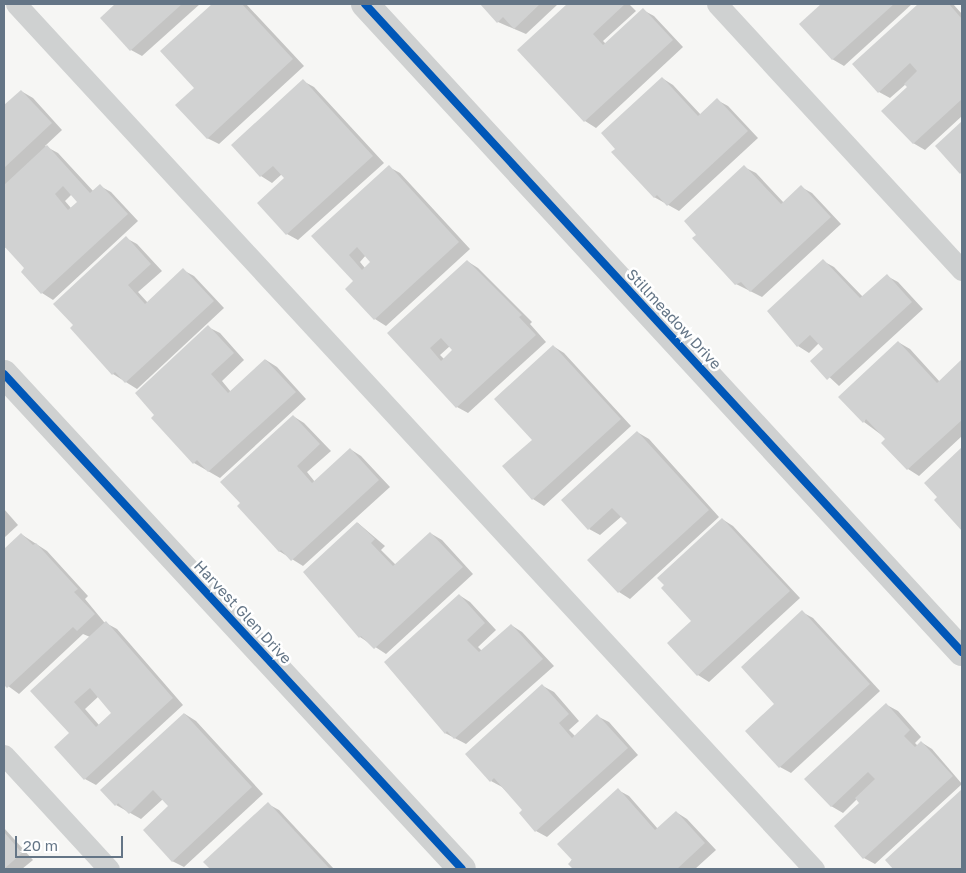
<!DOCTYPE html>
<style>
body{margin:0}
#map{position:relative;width:966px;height:873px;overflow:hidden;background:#f6f6f4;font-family:"Golos Text",sans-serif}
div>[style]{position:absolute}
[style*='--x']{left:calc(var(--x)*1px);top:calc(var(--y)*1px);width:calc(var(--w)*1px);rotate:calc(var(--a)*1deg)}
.shadow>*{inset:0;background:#0003}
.building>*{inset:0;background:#d1d2d2}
.lane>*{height:21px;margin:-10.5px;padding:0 10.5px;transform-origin:10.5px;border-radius:10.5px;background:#cfd1d1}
.street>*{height:28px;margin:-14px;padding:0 14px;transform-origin:14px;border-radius:14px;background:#cfd1d1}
.cycleway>*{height:8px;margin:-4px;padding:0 4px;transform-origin:4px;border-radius:4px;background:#0057b8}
span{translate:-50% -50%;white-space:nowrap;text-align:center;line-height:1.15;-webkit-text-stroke:5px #fff;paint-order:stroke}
.street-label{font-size:15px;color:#647586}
.frame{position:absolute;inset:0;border:5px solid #647586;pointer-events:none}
.scale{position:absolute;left:15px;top:836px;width:108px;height:22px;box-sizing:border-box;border:2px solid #647586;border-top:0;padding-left:6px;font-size:15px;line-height:18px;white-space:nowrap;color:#647586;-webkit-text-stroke:4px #fff;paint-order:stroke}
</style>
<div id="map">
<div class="shadow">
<i style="clip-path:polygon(117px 4px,200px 4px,142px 56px,131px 50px,102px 18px)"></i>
<i style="clip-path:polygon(214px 4px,246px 4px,304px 66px,219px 144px,207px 138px,195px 88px,162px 52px)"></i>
<i style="clip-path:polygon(481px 4px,558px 4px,526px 34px,498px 22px)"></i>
<i style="clip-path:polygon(569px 4px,629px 4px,636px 11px,603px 41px,606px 44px,643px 10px,654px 16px,683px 47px,596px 128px,585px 121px,519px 50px)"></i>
<i style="clip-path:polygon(823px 4px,912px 4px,844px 66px,832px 59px,801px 24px)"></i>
<i style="clip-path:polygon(920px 4px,953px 4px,962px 14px,962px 116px,925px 150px,913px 143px,909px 87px,906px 84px,890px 98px,879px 92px,854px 64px)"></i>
<i style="clip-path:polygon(662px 78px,673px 85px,701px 115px,717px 100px,728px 106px,758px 138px,679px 211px,654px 197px)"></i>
<i style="clip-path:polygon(303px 81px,314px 87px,384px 163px,298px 240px,287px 234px,258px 203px,286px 178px,282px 174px,272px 183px,261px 176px,233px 145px)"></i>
<i style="clip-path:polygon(evenodd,21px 91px,33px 98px,62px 130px,45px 146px,58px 153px,94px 192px,100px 186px,111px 192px,138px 221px,53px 300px,42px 293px,26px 268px,7px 247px,4px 248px,4px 107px,21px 91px,72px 194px,79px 202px,71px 208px,65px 201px,72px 194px)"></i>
<i style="clip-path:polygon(962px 123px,962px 174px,937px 146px)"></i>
<i style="clip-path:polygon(evenodd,389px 167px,400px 173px,470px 249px,386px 326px,375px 319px,346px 289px,355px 281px,313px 236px,389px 167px,366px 255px,372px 262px,365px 268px,360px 262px,366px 255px)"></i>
<i style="clip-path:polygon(744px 167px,756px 173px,784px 203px,801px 187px,812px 193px,841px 224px,762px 297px,736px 284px)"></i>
<i style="clip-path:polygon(126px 238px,137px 244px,162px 271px,138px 292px,148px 303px,183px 270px,194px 276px,224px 308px,137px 389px,113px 374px)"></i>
<i style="clip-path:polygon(evenodd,467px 261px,478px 268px,532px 322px,530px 324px,546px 342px,468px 413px,457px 407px,389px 333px,467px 261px,450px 346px,454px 350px,444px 359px,440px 355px,450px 346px)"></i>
<i style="clip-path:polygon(823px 261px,834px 267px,863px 297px,887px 276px,898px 282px,923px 309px,839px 386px,812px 361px,824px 349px,819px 343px,809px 353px,798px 346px)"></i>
<i style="clip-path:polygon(208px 327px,220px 333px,244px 360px,222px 381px,231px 392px,266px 360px,277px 367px,306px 399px,220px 478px,194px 463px)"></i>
<i style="clip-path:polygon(898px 342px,910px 349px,940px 382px,962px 361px,962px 436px,919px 476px,908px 469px,883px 443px,887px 439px,864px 422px)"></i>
<i style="clip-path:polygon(553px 346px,564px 353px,631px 426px,544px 506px,533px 499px,504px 467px,534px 440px)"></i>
<i style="clip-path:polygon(293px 416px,304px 423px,331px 451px,307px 472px,315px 482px,350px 449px,361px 456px,390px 487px,303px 566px,279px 551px)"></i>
<i style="clip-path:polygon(637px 432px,649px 439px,719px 517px,630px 599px,619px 592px,629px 523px,622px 516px,600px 535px,589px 529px)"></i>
<i style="clip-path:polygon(962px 449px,962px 529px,936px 500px,939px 497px,926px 483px)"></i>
<i style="clip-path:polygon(4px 509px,18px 525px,4px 538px)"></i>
<i style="clip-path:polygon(722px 519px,733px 526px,800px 598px,709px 682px,698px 675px,669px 644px,693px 621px)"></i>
<i style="clip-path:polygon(358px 523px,385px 546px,381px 550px,396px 565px,430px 533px,442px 540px,473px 574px,386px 654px,360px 637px)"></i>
<i style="clip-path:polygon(evenodd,21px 534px,47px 551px,88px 596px,85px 599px,104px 622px,117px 629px,183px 705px,96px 785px,85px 779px,71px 733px,32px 691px,90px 637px,83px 634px,19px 694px,4px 683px,4px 550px,21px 534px,99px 696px,113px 713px,99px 725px,85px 709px,99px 696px)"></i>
<i style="clip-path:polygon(459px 595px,470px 602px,496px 630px,478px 647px,482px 651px,511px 625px,522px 632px,554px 666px,466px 744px,445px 733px)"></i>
<i style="clip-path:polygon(802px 612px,813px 618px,880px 691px,791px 773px,780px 767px,776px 704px)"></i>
<i style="clip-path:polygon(543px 686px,554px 692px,579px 721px,569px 730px,575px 736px,597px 716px,609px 722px,638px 755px,547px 837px,536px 831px,521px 813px,524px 810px,502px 787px,491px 781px)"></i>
<i style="clip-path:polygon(887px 705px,898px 711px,921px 737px,915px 743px,918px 746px,921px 742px,932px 749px,962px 784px,875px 864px,864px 858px,861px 803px,857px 799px,843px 813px,831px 806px)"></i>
<i style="clip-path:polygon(185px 714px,196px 721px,263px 794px,184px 867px,172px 861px,170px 806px,163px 799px,141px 819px,116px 805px)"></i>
<i style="clip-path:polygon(618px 790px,629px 796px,658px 829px,676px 812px,687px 819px,716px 850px,695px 869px,574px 869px,569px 864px)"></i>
<i style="clip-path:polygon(962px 791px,962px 869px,895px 869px,886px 860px)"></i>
<i style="clip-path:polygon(268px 804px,279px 810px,334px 869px,211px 869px,204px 862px)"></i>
<i style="clip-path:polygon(4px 828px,33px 860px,22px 869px,4px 869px)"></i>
</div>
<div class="building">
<i style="clip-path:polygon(115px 4px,182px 4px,130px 51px,100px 18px)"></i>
<i style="clip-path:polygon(212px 4px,242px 4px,293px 59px,207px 139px,175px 105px,194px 88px,160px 51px)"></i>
<i style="clip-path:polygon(480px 4px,540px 4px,514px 29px,503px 17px,497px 23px)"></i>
<i style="clip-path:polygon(567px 4px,625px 4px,593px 34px,603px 45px,643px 8px,673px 40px,584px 122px,517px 50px)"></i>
<i style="clip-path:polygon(821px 4px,894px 4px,832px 60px,799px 24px)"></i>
<i style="clip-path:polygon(918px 4px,949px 4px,962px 19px,962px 99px,913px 144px,881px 111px,907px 87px,904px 84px,917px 71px,910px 63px,878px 93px,852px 64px)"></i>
<i style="clip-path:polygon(662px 77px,698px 116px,717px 98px,748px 131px,667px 206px,657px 195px,654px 198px,611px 152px,615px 149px,601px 133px)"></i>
<i style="clip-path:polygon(303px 79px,373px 156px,286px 235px,257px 203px,284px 178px,273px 166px,260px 177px,231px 145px)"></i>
<i style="clip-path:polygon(21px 90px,52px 123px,4px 168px,4px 105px)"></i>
<i style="clip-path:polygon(962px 121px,962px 172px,960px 174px,935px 146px)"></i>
<i style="clip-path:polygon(evenodd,47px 145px,90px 193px,100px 184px,128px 214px,41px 294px,21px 272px,24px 268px,4px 246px,4px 185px,47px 145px,63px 186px,77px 202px,68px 210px,55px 194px,63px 186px)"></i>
<i style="clip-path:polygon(evenodd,389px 165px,459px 242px,374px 320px,345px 289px,353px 281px,311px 236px,389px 165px,357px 247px,370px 262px,362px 270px,349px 255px,357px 247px)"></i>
<i style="clip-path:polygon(744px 165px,781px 204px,801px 185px,831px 217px,750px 292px,741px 282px,735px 285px,692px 238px,696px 235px,684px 221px)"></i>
<i style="clip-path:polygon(126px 236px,151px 264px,128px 285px,145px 304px,183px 268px,214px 301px,125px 383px,115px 372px,112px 375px,70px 328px,73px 325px,53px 304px)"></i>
<i style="clip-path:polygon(823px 259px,860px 298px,887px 274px,912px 302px,827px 380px,810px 361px,823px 349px,810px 335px,797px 347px,767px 311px)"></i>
<i style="clip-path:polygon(evenodd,467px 260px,522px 315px,519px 317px,536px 335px,456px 408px,387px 333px,467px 260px,441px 338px,452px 350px,441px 361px,430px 348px,441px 338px)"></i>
<i style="clip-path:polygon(208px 325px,234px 353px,211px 374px,228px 393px,265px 359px,296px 392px,208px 472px,197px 460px,193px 464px,151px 418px,154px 415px,135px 393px)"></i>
<i style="clip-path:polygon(898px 341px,937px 383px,962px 359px,962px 420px,907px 470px,881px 443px,885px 439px,866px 419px,863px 423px,838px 397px)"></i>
<i style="clip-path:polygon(553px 345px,621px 419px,532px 500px,502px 466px,532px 440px,494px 399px)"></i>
<i style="clip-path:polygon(293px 415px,320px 444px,297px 466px,312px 483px,350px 448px,379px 480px,291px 561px,281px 550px,279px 552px,237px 506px,240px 503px,220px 482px)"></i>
<i style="clip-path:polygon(637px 431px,709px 510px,618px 593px,587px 560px,627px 523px,612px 508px,588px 530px,561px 500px)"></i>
<i style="clip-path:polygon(962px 447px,962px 531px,934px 500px,937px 497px,924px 483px)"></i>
<i style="clip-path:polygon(722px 518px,790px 591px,697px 676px,667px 643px,691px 621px,661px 588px,664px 585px,657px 578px)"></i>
<i style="clip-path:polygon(357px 522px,375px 539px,371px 543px,393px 566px,430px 532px,463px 567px,374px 649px,361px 636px,359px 638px,303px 572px)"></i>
<i style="clip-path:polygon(21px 533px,33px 545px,36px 543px,78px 589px,74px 592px,95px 614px,77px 631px,73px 627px,7px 688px,4px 685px,4px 549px)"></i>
<i style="clip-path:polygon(459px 594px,485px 623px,467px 640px,479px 652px,511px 624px,543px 659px,454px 739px,447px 731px,445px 734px,384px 662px)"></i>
<i style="clip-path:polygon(802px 610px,870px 684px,779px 768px,745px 731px,774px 704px,741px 667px)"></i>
<i style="clip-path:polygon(evenodd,106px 621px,173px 698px,84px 780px,54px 747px,69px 733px,30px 691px,106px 621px,90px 688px,111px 713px,96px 727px,74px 702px,90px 688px)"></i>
<i style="clip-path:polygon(542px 684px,569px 714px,559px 723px,572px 738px,597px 714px,628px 748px,535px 832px,519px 813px,522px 810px,494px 778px,490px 782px,465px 754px)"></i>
<i style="clip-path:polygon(886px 703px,910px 730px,904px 736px,915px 747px,921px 741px,953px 776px,863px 859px,834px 826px,859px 803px,855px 798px,875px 779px,868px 772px,831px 807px,804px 779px)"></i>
<i style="clip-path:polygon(184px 713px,252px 787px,172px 862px,143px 830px,168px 806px,153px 790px,129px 814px,118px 803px,115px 806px,100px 790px)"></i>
<i style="clip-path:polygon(618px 788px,655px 830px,676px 811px,705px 843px,677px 869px,573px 869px,568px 864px,572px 860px,557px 844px)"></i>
<i style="clip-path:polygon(962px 789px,962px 869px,893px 869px,885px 860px)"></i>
<i style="clip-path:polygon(268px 802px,330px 869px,210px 869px,203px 862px)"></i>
<i style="clip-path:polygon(4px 832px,22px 853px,4px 869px)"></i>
</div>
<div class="lane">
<i style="--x:16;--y:4;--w:1177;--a:47.31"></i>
<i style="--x:717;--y:4;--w:362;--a:47.4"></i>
<i style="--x:4;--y:755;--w:155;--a:47.4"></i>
</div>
<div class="street">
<i style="--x:365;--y:4;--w:881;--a:47.35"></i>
<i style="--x:4;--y:374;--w:674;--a:47.22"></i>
</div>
<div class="cycleway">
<i style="--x:365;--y:4;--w:881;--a:47.35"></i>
<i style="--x:4;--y:374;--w:674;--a:47.22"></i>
</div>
<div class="street-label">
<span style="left:674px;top:319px;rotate:47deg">Stillmeadow Drive</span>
<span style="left:243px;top:612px;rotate:47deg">Harvest Glen Drive</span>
</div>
<div class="frame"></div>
<div class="scale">20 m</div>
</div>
